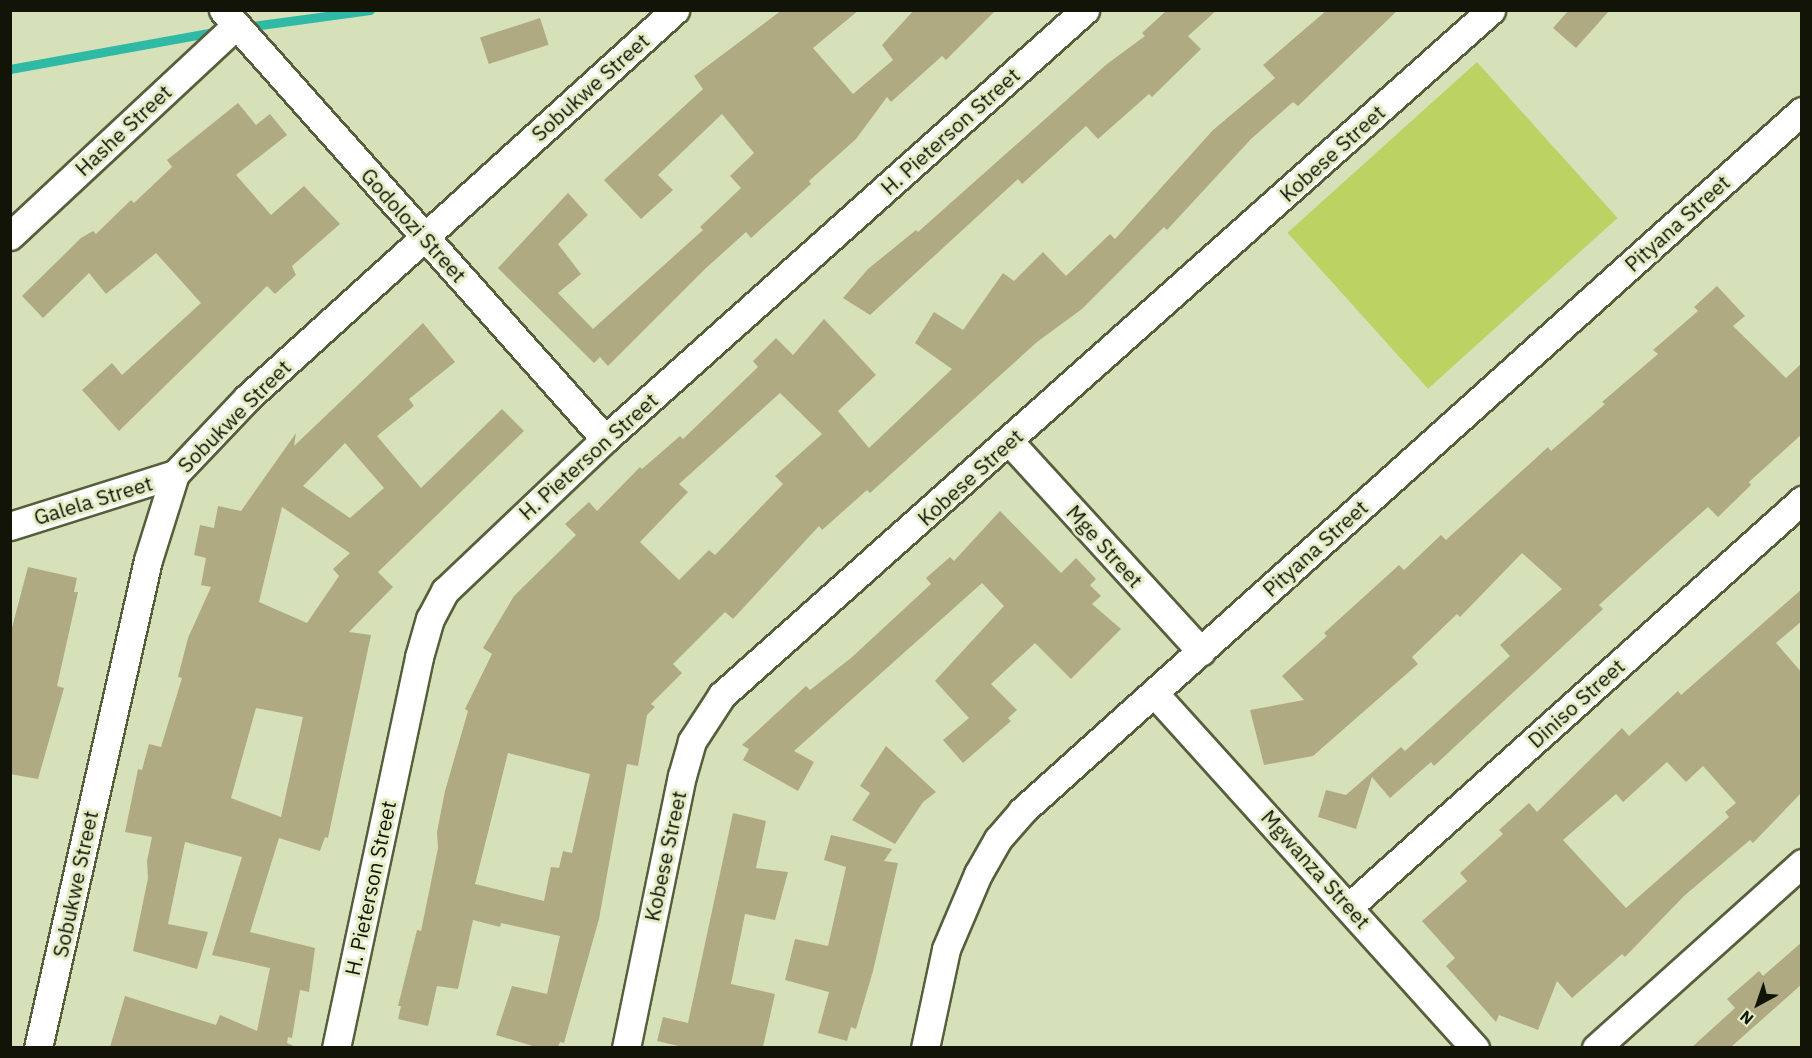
<!DOCTYPE html>
<style>
body{margin:0}
#map{position:relative;width:1812px;height:1058px;overflow:hidden;background:#d6e1b9;font-family:"IBM Plex Sans",sans-serif}
div>[style]{position:absolute}
[style*='--x']{left:calc(var(--x)*1px);top:calc(var(--y)*1px);width:calc(var(--w)*1px);rotate:calc(var(--a)*1deg)}
.green>*{inset:0;background:#bad363;transform-origin:0 0}
.stream>*{height:9px;margin:-4.5px;padding:0 4.5px;transform-origin:4.5px;border-radius:4.5px;background:#30b9a4}
.building>*{inset:0;background:#b0aa83;transform-origin:0 0}
.roads{filter:drop-shadow(2px 0 #565f3c) drop-shadow(-2px 0 #565f3c) drop-shadow(0 2px #565f3c) drop-shadow(0 -2px #565f3c)}
.minor>*{height:27px;margin:-13.5px;padding:0 13.5px;transform-origin:13.5px;border-radius:13.5px;background:#fff}
span{translate:-50% -50%;white-space:nowrap;text-align:center;line-height:1.15;-webkit-text-stroke:6px #e3eec6;paint-order:stroke}
.street-label{font-size:21px;color:#111407}
.frame{position:absolute;inset:0;border:12px solid #111407;pointer-events:none}
.north{position:absolute;left:1728px;top:974px;width:60px;height:60px;-webkit-text-stroke:4px #e3eec6;paint-order:stroke;rotate:220deg;font-size:16px;font-weight:700;line-height:24px;text-align:center;color:#111407}
.north::after{content:'';display:block;margin:auto;width:21px;height:27px;background:#111407;clip-path:polygon(50% 0,100% 100%,50% 72%,0 100%)}
</style>
<div id="map">
<div class="green">
<i style="left:1477px;top:62px;width:210px;height:255px;rotate:48deg"></i>
</div>
<div class="stream">
<i style="--x:245;--y:27;--w:126;--a:-7.7"></i>
<i style="--x:10;--y:69;--w:212;--a:-10.3"></i>
</div>
<div class="building">
<i style="clip-path:polygon(782px 10px,859px 10px,813px 48px,853px 94px,893px 60px,882px 45px,914px 10px,996px 10px,946px 60px,942px 56px,891px 102px,887px 97px,856px 139px,809px 181px,811px 184px,751px 238px,746px 232px,705px 269px,608px 366px,600px 357px,594px 363px,498px 268px,568px 193px,588px 215px,558px 244px,581px 274px,558px 293px,593px 329px,703px 230px,700px 227px,741px 188px,730px 176px,754px 153px,722px 114px,658px 175px,673px 190px,641px 219px,604px 180px,703px 89px,694px 76px)"></i>
<i style="clip-path:polygon(1167px 10px,1217px 10px,1188px 36px,1201px 49px,1152px 97px,1149px 94px,1098px 139px,1086px 126px,1022px 184px,1018px 179px,870px 315px,843px 298px,868px 269px,916px 230px,918px 232px,1107px 64px,1145px 36px,1142px 33px)"></i>
<i style="clip-path:polygon(evenodd,1327px 10px,1398px 10px,1298px 106px,1293px 102px,1251px 139px,1167px 230px,1164px 227px,1082px 309px,1037px 342px,870px 493px,867px 490px,822px 530px,819px 526px,733px 619px,725px 612px,673px 664px,682px 673px,651px 704px,655px 707px,647px 715px,638px 766px,627px 764px,599px 919px,564px 1043px,560px 1042px,558px 1047px,536px 1047px,496px 1035px,512px 986px,547px 994px,560px 936px,501px 923px,500px 927px,473px 920px,458px 989px,437px 986px,428px 1026px,398px 1019px,401px 1006px,398px 1006px,417px 930px,421px 931px,438px 848px,437px 832px,445px 791px,468px 711px,465px 709px,492px 654px,483px 648px,514px 596px,576px 535px,565px 524px,589px 502px,597px 511px,640px 467px,642px 469px,680px 436px,683px 439px,758px 367px,753px 361px,776px 338px,793px 355px,824px 319px,876px 375px,838px 411px,869px 448px,952px 369px,915px 343px,934px 312px,963px 330px,1003px 273px,1014px 281px,1043px 252px,1066px 276px,1110px 234px,1115px 239px,1213px 130px,1275px 78px,1263px 65px,1327px 10px,780px 393px,822px 434px,775px 476px,783px 484px,715px 555px,709px 550px,679px 580px,640px 542px,688px 492px,679px 484px,780px 393px,1327px 10px,508px 753px,590px 774px,572px 853px,563px 851px,559px 868px,551px 867px,544px 901px,475px 884px,508px 753px)"></i>
<i style="clip-path:polygon(1569px 10px,1610px 10px,1576px 48px,1553px 28px)"></i>
<i style="left:540px;top:18px;width:28px;height:63px;rotate:72deg"></i>
<i style="clip-path:polygon(238px 103px,256px 125px,270px 114px,287px 135px,236px 175px,271px 215px,304px 186px,340px 224px,292px 266px,296px 275px,275px 294px,267px 286px,119px 431px,82px 390px,112px 363px,122px 375px,201px 303px,156px 253px,106px 294px,89px 273px,43px 318px,22px 296px,81px 238px,93px 231px,96px 234px,131px 200px,134px 203px,172px 167px,167px 160px)"></i>
<i style="clip-path:polygon(1717px 286px,1745px 316px,1733px 326px,1786px 378px,1802px 363px,1802px 434px,1749px 482px,1751px 485px,1718px 517px,1708px 507px,1663px 547px,1599px 605px,1603px 609px,1434px 766px,1431px 762px,1390px 798px,1372px 777px,1356px 829px,1318px 817px,1326px 790px,1346px 795px,1401px 747px,1405px 751px,1510px 656px,1500px 645px,1562px 589px,1522px 553px,1460px 617px,1457px 614px,1412px 657px,1418px 664px,1313px 756px,1264px 765px,1250px 710px,1304px 700px,1282px 676px,1327px 636px,1324px 633px,1399px 565px,1404px 570px,1441px 535px,1446px 540px,1548px 447px,1551px 451px,1605px 404px,1602px 402px,1658px 354px,1653px 350px,1698px 311px,1694px 307px)"></i>
<i style="clip-path:polygon(evenodd,423px 323px,455px 362px,409px 399px,414px 406px,377px 436px,421px 488px,502px 409px,524px 431px,378px 572px,393px 587px,349px 632px,371px 635px,328px 838px,325px 837px,320px 851px,279px 838px,250px 932px,315px 948px,309px 992px,300px 990px,292px 1038px,288px 1037px,287px 1043px,296px 1047px,110px 1047px,125px 996px,216px 1025px,220px 1015px,257px 1031px,270px 968px,212px 955px,242px 857px,185px 842px,168px 924px,208px 932px,197px 969px,133px 951px,148px 878px,147px 861px,152px 837px,125px 832px,138px 769px,142px 770px,149px 744px,161px 747px,182px 678px,178px 677px,188px 638px,211px 587px,201px 585px,206px 558px,194px 555px,200px 525px,214px 528px,218px 506px,241px 511px,296px 433px,294px 446px,423px 323px,345px 443px,384px 488px,350px 518px,303px 486px,345px 443px,423px 323px,282px 507px,350px 553px,333px 569px,339px 576px,307px 623px,259px 602px,282px 507px,423px 323px,256px 708px,303px 717px,281px 817px,231px 798px,256px 708px)"></i>
<i style="clip-path:polygon(1000px 511px,1061px 573px,1076px 558px,1096px 579px,1090px 585px,1101px 596px,1092px 604px,1121px 629px,1071px 679px,1035px 643px,991px 684px,1017px 710px,1008px 718px,1011px 721px,963px 763px,943px 740px,969px 718px,935px 681px,1004px 606px,982px 583px,794px 751px,814px 762px,798px 791px,743px 760px,749px 749px,742px 745px,806px 686px,810px 690px,851px 658px,931px 584px,926px 578px,950px 557px,954px 561px)"></i>
<i style="clip-path:polygon(28px 567px,77px 578px,74px 592px,78px 592px,57px 686px,64px 688px,38px 779px,10px 774px,10px 635px)"></i>
<i style="clip-path:polygon(evenodd,1802px 589px,1802px 621px,1776px 643px,1802px 673px,1802px 792px,1753px 843px,1750px 840px,1684px 896px,1625px 957px,1622px 954px,1572px 998px,1557px 981px,1538px 1030px,1499px 1015px,1496px 1022px,1446px 966px,1455px 958px,1422px 921px,1467px 881px,1460px 873px,1503px 834px,1499px 830px,1529px 803px,1537px 812px,1622px 728px,1629px 736px,1678px 691px,1681px 695px,1802px 589px,1667px 762px,1686px 782px,1703px 766px,1736px 803px,1725px 812px,1729px 817px,1626px 908px,1563px 840px,1616px 794px,1623px 802px,1667px 762px)"></i>
<i style="clip-path:polygon(886px 746px,936px 792px,923px 802px,895px 844px,852px 820px,870px 793px,860px 786px)"></i>
<i style="clip-path:polygon(733px 813px,766px 821px,756px 868px,788px 872px,775px 920px,745px 914px,731px 984px,775px 994px,763px 1047px,683px 1047px,657px 1041px,663px 1017px,688px 1023px)"></i>
<i style="clip-path:polygon(831px 835px,892px 849px,884px 861px,898px 863px,873px 971px,856px 1029px,851px 1027px,847px 1041px,818px 1033px,829px 992px,785px 980px,795px 939px,828px 946px,846px 867px,824px 860px)"></i>
<i style="clip-path:polygon(1802px 942px,1802px 984px,1731px 1047px,1692px 1047px,1735px 1008px,1727px 999px,1759px 971px,1763px 976px)"></i>
</div>
<div class="roads">
<div class="minor">
<i style="--x:223;--y:10;--w:574;--a:48.32"></i>
<i style="--x:10;--y:236;--w:309;--a:-43"></i>
<i style="--x:1009;--y:441;--w:285;--a:47.6"></i>
<i style="--x:10;--y:526;--w:173;--a:-17.5"></i>
<i style="--x:1154;--y:693;--w:479;--a:47.9"></i>
<i style="--x:1350;--y:906;--w:608;--a:-41.93"></i>
<i style="--x:38;--y:1048;--w:500;--a:-77.3"></i>
<i style="--x:148;--y:560;--w:90;--a:-72.6"></i>
<i style="--x:175;--y:474;--w:105;--a:-46.5"></i>
<i style="--x:247;--y:398;--w:578;--a:-42.19"></i>
<i style="--x:336;--y:1048;--w:400;--a:-78"></i>
<i style="--x:419;--y:657;--w:40;--a:-74"></i>
<i style="--x:430;--y:619;--w:32;--a:-62"></i>
<i style="--x:445;--y:591;--w:221;--a:-43.5"></i>
<i style="--x:605;--y:439;--w:644;--a:-41.79"></i>
<i style="--x:626;--y:1048;--w:278;--a:-78.4"></i>
<i style="--x:682;--y:776;--w:36;--a:-74"></i>
<i style="--x:692;--y:741;--w:55;--a:-56.9"></i>
<i style="--x:722;--y:695;--w:1030;--a:-41.69"></i>
<i style="--x:925;--y:1048;--w:101;--a:-78"></i>
<i style="--x:946;--y:949;--w:82;--a:-66.9"></i>
<i style="--x:978;--y:874;--w:40;--a:-60.3"></i>
<i style="--x:998;--y:839;--w:37;--a:-49"></i>
<i style="--x:1022;--y:811;--w:1048;--a:-41.91"></i>
<i style="--x:1596;--y:1048;--w:277;--a:-41.9"></i>
</div>
</div>
<div class="street-label">
<span style="left:590px;top:87px;rotate:-42deg">Sobukwe Street</span>
<span style="left:123px;top:130px;rotate:-43deg">Hashe Street</span>
<span style="left:950px;top:131px;rotate:-42deg">H. Pieterson Street</span>
<span style="left:1332px;top:153px;rotate:-42deg">Kobese Street</span>
<span style="left:1677px;top:223px;rotate:-42deg">Pityana Street</span>
<span style="left:414px;top:225px;rotate:48deg">Godolozi Street</span>
<span style="left:234px;top:416px;rotate:-45deg">Sobukwe Street</span>
<span style="left:588px;top:456px;rotate:-42deg">H. Pieterson Street</span>
<span style="left:970px;top:477px;rotate:-42deg">Kobese Street</span>
<span style="left:93px;top:500px;rotate:-17deg">Galela Street</span>
<span style="left:1105px;top:546px;rotate:48deg">Mge Street</span>
<span style="left:1315px;top:548px;rotate:-42deg">Pityana Street</span>
<span style="left:1576px;top:703px;rotate:-42deg">Diniso Street</span>
<span style="left:665px;top:856px;rotate:-78deg">Kobese Street</span>
<span style="left:1316px;top:869px;rotate:48deg">Mgwanza Street</span>
<span style="left:75px;top:884px;rotate:-78deg">Sobukwe Street</span>
<span style="left:370px;top:888px;rotate:-78deg">H. Pieterson Street</span>
</div>
<div class="frame"></div>
<div class="north">N</div>
</div>
